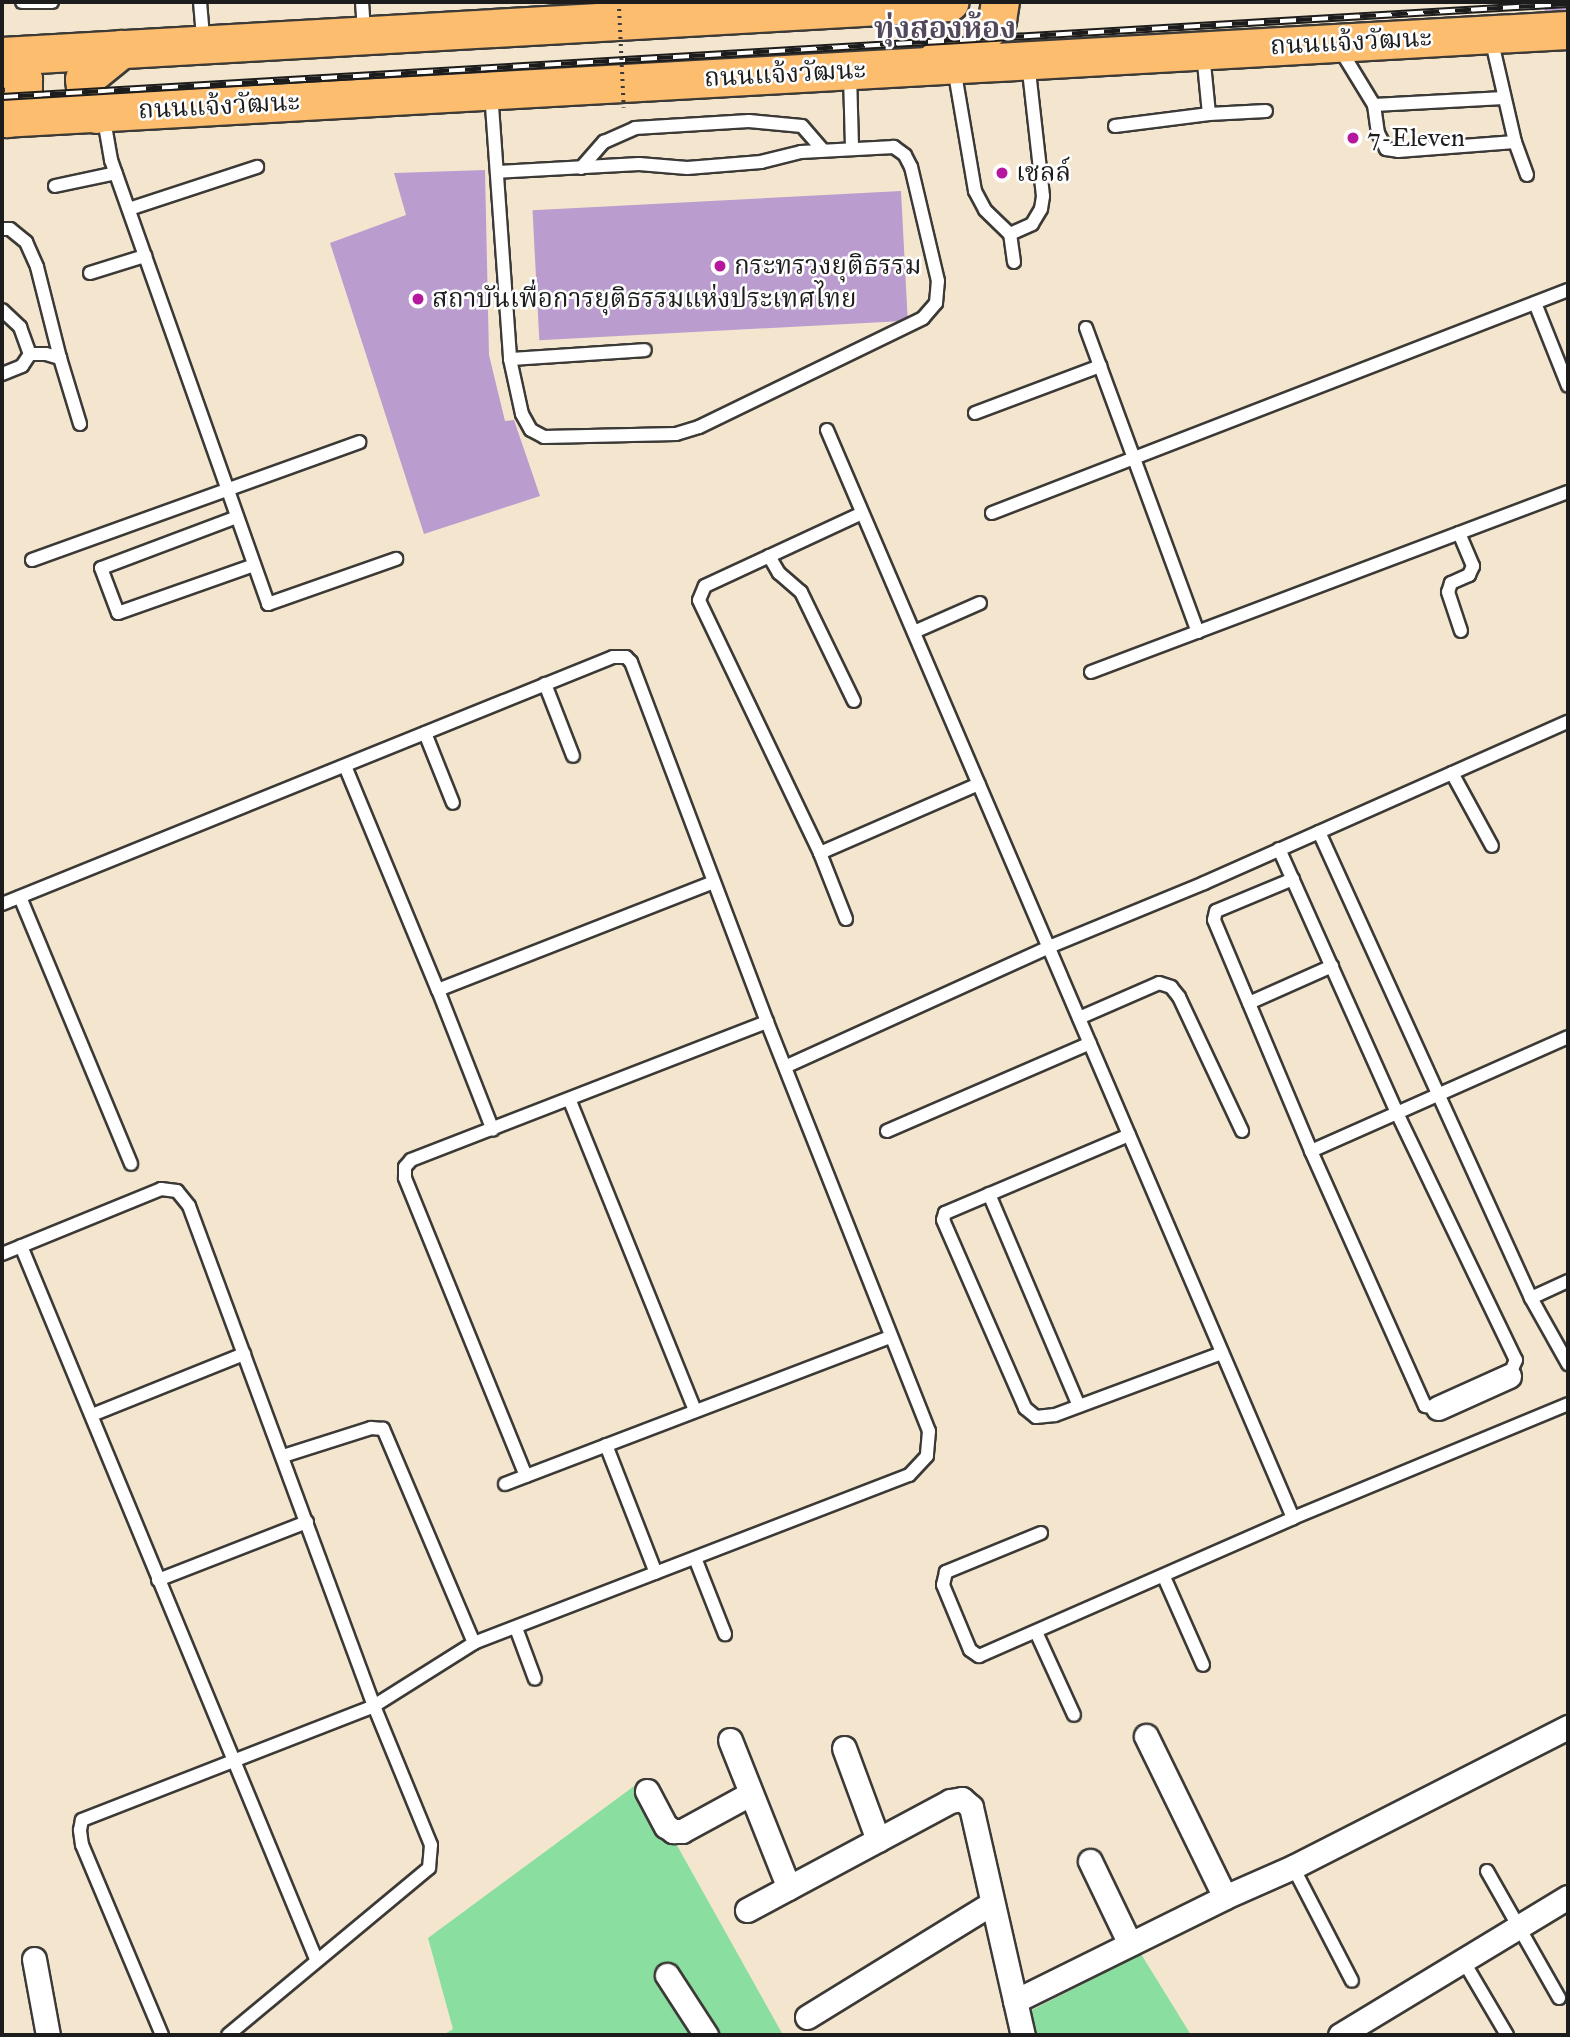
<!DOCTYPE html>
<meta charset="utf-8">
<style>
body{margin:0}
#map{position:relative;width:1570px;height:2037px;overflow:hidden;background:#f4e6ce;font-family:"IM FELL Great Primer","Noto Serif Thai",serif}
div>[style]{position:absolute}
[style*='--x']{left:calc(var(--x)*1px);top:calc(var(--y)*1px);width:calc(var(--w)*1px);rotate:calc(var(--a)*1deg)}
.green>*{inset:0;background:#8adea0}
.building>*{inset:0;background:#bb9ccf;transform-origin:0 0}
.roads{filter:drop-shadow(2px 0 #3c3a37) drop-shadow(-2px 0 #3c3a37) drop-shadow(0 2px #3c3a37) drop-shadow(0 -2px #3c3a37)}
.service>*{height:12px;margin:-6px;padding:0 6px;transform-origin:6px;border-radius:6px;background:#fff}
.minor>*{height:23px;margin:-11.5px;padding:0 11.5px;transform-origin:11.5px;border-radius:11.5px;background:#fff}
.primary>*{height:37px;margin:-18.5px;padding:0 18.5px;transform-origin:18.5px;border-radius:18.5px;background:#fcbd6f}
.rail>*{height:8px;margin-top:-4px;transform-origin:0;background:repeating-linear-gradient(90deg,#fff 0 16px,#1c1c1c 0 32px);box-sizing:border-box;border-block:2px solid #1c1c1c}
.path-bridge>*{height:3.5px;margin-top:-1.75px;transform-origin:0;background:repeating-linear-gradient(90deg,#3c3a37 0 2px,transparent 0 7px)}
.dots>*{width:19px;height:19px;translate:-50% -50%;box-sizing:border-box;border:4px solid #fff;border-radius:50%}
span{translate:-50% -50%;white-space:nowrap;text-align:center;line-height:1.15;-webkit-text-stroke:5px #fff;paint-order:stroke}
.street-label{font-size:26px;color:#1c1c1c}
.poi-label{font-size:26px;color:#1c1c1c}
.left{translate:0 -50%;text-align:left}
.quarter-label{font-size:30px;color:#54495b;font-weight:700}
.frame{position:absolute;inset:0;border:4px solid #1c1c1c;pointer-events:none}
</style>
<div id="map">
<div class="green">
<i style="clip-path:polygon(641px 1781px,783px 2035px,443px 2035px,453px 2029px,428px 1938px)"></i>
<i style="clip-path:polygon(1141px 1954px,1191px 2035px,1030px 2035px,1024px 2014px)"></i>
</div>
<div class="building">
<i style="clip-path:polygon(1543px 2px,1568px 2px,1568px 47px,1552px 48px)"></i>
<i style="clip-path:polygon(485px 170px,489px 355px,505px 421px,514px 420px,540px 496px,424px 534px,330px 243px,406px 215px,394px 173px)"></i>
<i style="left:901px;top:191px;width:130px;height:369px;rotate:87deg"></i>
</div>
<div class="roads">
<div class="service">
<i style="--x:22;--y:2;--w:30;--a:0"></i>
<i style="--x:200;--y:2;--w:38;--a:85"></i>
<i style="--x:362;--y:2;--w:31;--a:86"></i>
<i style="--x:1491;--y:38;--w:107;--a:77"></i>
<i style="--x:1515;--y:142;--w:35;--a:70"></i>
<i style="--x:1338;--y:46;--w:69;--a:58.6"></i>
<i style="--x:1374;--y:105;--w:28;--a:82"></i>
<i style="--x:1378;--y:133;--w:18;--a:63"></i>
<i style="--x:1386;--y:149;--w:12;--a:9"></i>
<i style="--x:1398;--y:151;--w:117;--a:-4.4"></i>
<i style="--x:1203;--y:53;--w:61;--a:84.4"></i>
<i style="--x:1209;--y:114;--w:57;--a:-3"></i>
<i style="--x:954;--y:68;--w:125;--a:80.3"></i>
<i style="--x:975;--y:191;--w:21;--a:62"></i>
<i style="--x:985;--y:210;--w:35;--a:44"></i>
<i style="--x:850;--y:75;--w:73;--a:88.4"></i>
<i style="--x:491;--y:92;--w:268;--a:85.9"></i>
<i style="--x:510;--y:359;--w:56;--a:77.7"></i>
<i style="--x:522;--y:414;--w:18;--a:61"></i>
<i style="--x:531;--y:430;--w:15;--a:28"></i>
<i style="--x:544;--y:437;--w:132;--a:-1.3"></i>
<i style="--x:676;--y:434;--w:24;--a:-17"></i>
<i style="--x:699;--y:427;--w:249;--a:-25.9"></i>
<i style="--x:923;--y:318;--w:20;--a:-49"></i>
<i style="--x:936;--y:303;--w:22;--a:-85"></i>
<i style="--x:938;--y:281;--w:117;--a:-103.3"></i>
<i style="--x:911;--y:167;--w:13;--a:-117"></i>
<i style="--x:905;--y:155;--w:14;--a:-144"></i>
<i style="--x:894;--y:147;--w:93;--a:176.9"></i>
<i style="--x:801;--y:152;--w:41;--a:166"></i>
<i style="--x:761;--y:162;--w:74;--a:175.4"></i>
<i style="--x:687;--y:168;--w:48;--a:-175.2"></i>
<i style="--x:639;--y:164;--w:141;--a:176.8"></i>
<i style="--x:1374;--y:105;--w:130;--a:-3.1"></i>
<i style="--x:103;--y:114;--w:47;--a:80.1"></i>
<i style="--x:111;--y:160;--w:471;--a:70.5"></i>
<i style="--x:268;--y:604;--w:136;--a:-19.4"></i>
<i style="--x:1115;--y:126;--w:95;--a:-7.3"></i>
<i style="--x:581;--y:168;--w:35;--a:-49"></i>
<i style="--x:604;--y:142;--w:34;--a:-24"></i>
<i style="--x:635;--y:128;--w:114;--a:-3.5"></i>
<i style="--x:749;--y:121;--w:53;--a:5.4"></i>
<i style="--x:802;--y:126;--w:32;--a:49"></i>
<i style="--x:55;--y:186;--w:62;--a:-12"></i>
<i style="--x:129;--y:209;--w:135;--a:-18.2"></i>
<i style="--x:2;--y:229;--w:8;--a:0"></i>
<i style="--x:10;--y:229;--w:21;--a:39"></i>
<i style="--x:26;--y:242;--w:27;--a:66"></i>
<i style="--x:37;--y:267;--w:94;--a:75.8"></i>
<i style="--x:1014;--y:262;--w:28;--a:-98"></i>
<i style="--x:1010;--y:234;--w:24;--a:-24"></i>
<i style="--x:1032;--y:224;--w:17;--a:-59"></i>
<i style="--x:1041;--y:209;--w:13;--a:-81"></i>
<i style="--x:1043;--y:196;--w:135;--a:-96.4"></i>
<i style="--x:90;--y:273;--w:58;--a:-17.2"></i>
<i style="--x:1535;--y:303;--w:89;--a:68.3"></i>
<i style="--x:2;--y:310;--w:25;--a:43"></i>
<i style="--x:20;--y:327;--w:29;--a:70"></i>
<i style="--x:30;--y:354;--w:14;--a:124"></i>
<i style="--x:22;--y:366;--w:22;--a:158"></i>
<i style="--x:1086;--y:328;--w:324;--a:69.8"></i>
<i style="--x:30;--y:354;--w:16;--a:0"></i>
<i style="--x:46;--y:354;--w:15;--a:16"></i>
<i style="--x:60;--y:358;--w:69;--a:73.1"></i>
<i style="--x:510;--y:359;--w:135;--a:-3.8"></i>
<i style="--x:975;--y:413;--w:134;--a:-20.6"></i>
<i style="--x:827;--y:430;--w:1184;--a:66.81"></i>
<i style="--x:992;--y:513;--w:618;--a:-21.16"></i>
<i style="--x:237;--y:517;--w:145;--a:159.4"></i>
<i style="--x:101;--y:568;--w:48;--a:69.3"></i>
<i style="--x:118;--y:613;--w:144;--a:-19.4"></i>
<i style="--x:1459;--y:533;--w:36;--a:67"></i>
<i style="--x:1473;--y:566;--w:10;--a:114"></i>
<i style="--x:1469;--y:575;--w:20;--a:156"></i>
<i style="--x:1451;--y:583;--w:9;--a:108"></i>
<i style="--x:1448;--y:592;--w:41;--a:71.6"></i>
<i style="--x:769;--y:556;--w:20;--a:60"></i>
<i style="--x:779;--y:573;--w:29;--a:41"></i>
<i style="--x:801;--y:592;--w:121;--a:64.1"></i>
<i style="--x:32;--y:560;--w:348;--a:-19.8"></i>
<i style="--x:914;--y:632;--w:72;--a:-23.7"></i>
<i style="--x:1091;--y:672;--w:510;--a:-20.67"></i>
<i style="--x:545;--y:684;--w:77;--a:68.7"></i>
<i style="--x:425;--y:733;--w:75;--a:68.2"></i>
<i style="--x:345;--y:766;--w:243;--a:67.5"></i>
<i style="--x:438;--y:990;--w:150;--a:68.6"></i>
<i style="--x:1452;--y:773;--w:83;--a:61.3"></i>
<i style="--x:1319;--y:832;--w:512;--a:65.54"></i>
<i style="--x:1531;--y:1298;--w:76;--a:60.7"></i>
<i style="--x:1279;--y:849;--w:289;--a:65.9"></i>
<i style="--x:1397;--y:1113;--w:274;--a:64.3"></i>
<i style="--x:1516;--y:1360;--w:17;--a:114"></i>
<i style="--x:820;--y:853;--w:173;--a:-23.5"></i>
<i style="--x:1293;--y:879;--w:83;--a:157.4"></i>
<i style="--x:1216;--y:911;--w:9;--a:103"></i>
<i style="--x:1214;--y:920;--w:251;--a:67.2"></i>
<i style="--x:1311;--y:1151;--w:279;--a:65.9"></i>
<i style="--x:1425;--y:1406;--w:13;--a:9"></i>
<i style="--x:20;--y:897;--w:289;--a:67.4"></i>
<i style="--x:2;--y:904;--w:659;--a:-22.01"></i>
<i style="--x:613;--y:657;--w:13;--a:0"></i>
<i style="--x:626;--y:657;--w:7;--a:45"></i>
<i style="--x:631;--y:662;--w:385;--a:69.3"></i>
<i style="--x:767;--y:1022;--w:440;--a:68.4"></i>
<i style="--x:929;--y:1431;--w:25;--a:95"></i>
<i style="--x:927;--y:1456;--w:26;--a:133"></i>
<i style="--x:909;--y:1475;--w:466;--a:158.9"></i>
<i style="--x:474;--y:1643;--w:233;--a:-113"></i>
<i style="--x:383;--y:1429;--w:12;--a:-175"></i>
<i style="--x:371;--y:1428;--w:92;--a:162.3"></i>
<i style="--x:846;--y:919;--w:71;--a:-111.5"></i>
<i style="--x:820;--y:853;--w:280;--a:-115.6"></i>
<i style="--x:699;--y:600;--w:15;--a:-67"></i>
<i style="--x:705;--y:586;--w:173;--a:-24.9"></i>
<i style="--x:438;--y:990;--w:296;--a:-21.4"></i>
<i style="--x:1249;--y:1003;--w:91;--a:-24"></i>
<i style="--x:1079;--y:1018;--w:87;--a:-23.6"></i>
<i style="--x:1159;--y:983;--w:13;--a:18"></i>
<i style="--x:1171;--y:987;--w:13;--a:51"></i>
<i style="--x:1179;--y:997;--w:148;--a:64.8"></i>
<i style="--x:787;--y:1066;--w:288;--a:-24.4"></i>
<i style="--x:1049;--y:947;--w:168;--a:-22.4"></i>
<i style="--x:1204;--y:883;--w:398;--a:-23.9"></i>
<i style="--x:570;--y:1101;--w:333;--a:68"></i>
<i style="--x:887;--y:1131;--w:221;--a:-23.4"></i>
<i style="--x:1129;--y:1135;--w:200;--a:157"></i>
<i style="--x:945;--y:1213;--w:7;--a:106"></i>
<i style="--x:943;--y:1220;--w:205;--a:66.4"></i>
<i style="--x:1025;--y:1408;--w:14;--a:39"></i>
<i style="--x:1036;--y:1417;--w:19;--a:-6"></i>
<i style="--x:1055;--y:1415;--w:178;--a:-20.4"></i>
<i style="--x:1311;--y:1151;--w:281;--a:-23.9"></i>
<i style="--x:989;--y:1194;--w:230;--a:67"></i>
<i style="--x:21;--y:1246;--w:772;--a:67.52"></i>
<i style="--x:2;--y:1254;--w:172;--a:-22.2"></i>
<i style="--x:161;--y:1189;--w:16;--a:7"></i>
<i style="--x:177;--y:1191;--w:19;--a:51"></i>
<i style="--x:189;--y:1206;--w:533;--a:69.7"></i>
<i style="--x:374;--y:1706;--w:150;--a:67.7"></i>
<i style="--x:431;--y:1845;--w:23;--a:95"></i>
<i style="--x:429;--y:1868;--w:261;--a:140.3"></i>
<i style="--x:1531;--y:1298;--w:41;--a:-24.7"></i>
<i style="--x:92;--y:1415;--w:164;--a:-21.9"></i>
<i style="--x:606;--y:1445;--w:137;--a:68.7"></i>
<i style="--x:526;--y:1476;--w:322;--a:-112.1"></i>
<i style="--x:405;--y:1178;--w:11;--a:-90"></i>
<i style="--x:405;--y:1167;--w:9;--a:-49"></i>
<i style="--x:411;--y:1160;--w:382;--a:-21.2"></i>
<i style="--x:505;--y:1484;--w:412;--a:-20.9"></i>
<i style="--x:1041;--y:1533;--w:103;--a:157.7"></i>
<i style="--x:946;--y:1572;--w:13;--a:103"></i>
<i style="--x:943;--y:1585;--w:70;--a:67.4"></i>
<i style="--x:970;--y:1650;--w:11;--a:34"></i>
<i style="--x:979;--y:1656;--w:343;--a:-23.7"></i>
<i style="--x:1293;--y:1518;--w:298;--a:-22.5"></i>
<i style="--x:695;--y:1558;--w:82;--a:68.5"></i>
<i style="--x:1164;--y:1577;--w:96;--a:66.1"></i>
<i style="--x:158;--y:1580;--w:160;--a:-21.3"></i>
<i style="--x:516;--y:1628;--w:54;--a:69.6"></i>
<i style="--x:1036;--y:1632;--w:91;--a:65.4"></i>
<i style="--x:1293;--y:1867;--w:128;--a:62.6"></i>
<i style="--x:1487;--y:1871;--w:146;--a:60.4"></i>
<i style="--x:1464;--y:1962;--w:85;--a:59.5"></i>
<i style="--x:162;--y:2035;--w:206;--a:-112.8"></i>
<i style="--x:82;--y:1845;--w:15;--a:-98"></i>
<i style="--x:80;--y:1830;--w:10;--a:-79"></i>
<i style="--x:82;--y:1820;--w:313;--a:-21.3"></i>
<i style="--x:374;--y:1706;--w:118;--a:-32.2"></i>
</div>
<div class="minor">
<i style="--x:1438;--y:1408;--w:78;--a:-24.3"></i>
<i style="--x:1146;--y:1736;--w:179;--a:63.9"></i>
<i style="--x:730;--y:1740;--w:159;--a:68.3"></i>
<i style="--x:844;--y:1748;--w:98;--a:69.7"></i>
<i style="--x:647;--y:1791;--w:40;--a:62"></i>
<i style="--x:666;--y:1826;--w:9;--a:36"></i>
<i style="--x:673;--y:1831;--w:9;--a:0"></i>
<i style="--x:682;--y:1831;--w:77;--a:-28.6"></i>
<i style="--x:1090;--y:1861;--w:92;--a:64.3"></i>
<i style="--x:747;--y:1910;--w:230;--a:-28.2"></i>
<i style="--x:950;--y:1801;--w:12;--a:-9"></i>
<i style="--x:962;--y:1799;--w:12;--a:42"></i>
<i style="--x:971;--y:1807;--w:234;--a:77.2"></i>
<i style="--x:34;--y:1959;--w:77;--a:79.6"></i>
<i style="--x:667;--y:1975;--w:72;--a:57"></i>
<i style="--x:1015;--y:2001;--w:234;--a:-26.3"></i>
<i style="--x:1225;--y:1897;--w:74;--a:-23.8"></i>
<i style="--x:1293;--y:1867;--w:309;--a:-27"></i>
<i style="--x:807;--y:2017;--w:217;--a:-31.6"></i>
<i style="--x:1340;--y:2035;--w:267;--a:-31.2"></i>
</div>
<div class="primary">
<i style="--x:2;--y:56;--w:949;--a:-3.26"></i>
<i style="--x:2;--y:61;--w:28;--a:41"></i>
<i style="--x:23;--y:79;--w:19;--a:90"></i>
<i style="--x:23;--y:98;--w:26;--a:129"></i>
<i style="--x:935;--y:61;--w:36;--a:-23"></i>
<i style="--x:968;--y:47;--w:40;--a:-43"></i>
<i style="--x:997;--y:20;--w:18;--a:-81"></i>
<i style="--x:96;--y:114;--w:20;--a:-120"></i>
<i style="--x:86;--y:97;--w:18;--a:-96"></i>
<i style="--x:84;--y:79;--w:48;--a:-39"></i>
<i style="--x:2;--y:118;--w:1568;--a:-3.22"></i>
</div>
</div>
<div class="rail">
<i style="--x:2;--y:97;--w:1569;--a:-3.4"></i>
</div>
<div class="path-bridge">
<i style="--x:619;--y:2;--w:106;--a:87.3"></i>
</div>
<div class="dots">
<i style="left:1353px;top:138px;background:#b5179e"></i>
<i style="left:1002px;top:173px;background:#b5179e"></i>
<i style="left:720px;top:266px;background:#b5179e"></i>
<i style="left:418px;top:299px;background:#b5179e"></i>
</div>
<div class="street-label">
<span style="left:1351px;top:42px;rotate:-3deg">ถนนแจ้งวัฒนะ</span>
<span style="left:785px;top:74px;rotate:-3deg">ถนนแจ้งวัฒนะ</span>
<span style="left:219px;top:106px;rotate:-3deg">ถนนแจ้งวัฒนะ</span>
</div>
<div class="poi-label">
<span class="left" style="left:1367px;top:138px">7-Eleven</span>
<span class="left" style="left:1016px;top:173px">เชลล์</span>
<span class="left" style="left:734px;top:266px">กระทรวงยุติธรรม</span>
<span class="left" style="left:432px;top:299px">สถาบันเพื่อการยุติธรรมแห่งประเทศไทย</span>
</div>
<div class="quarter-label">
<span style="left:945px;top:28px">ทุ่งสองห้อง</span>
</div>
<div class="frame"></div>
</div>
